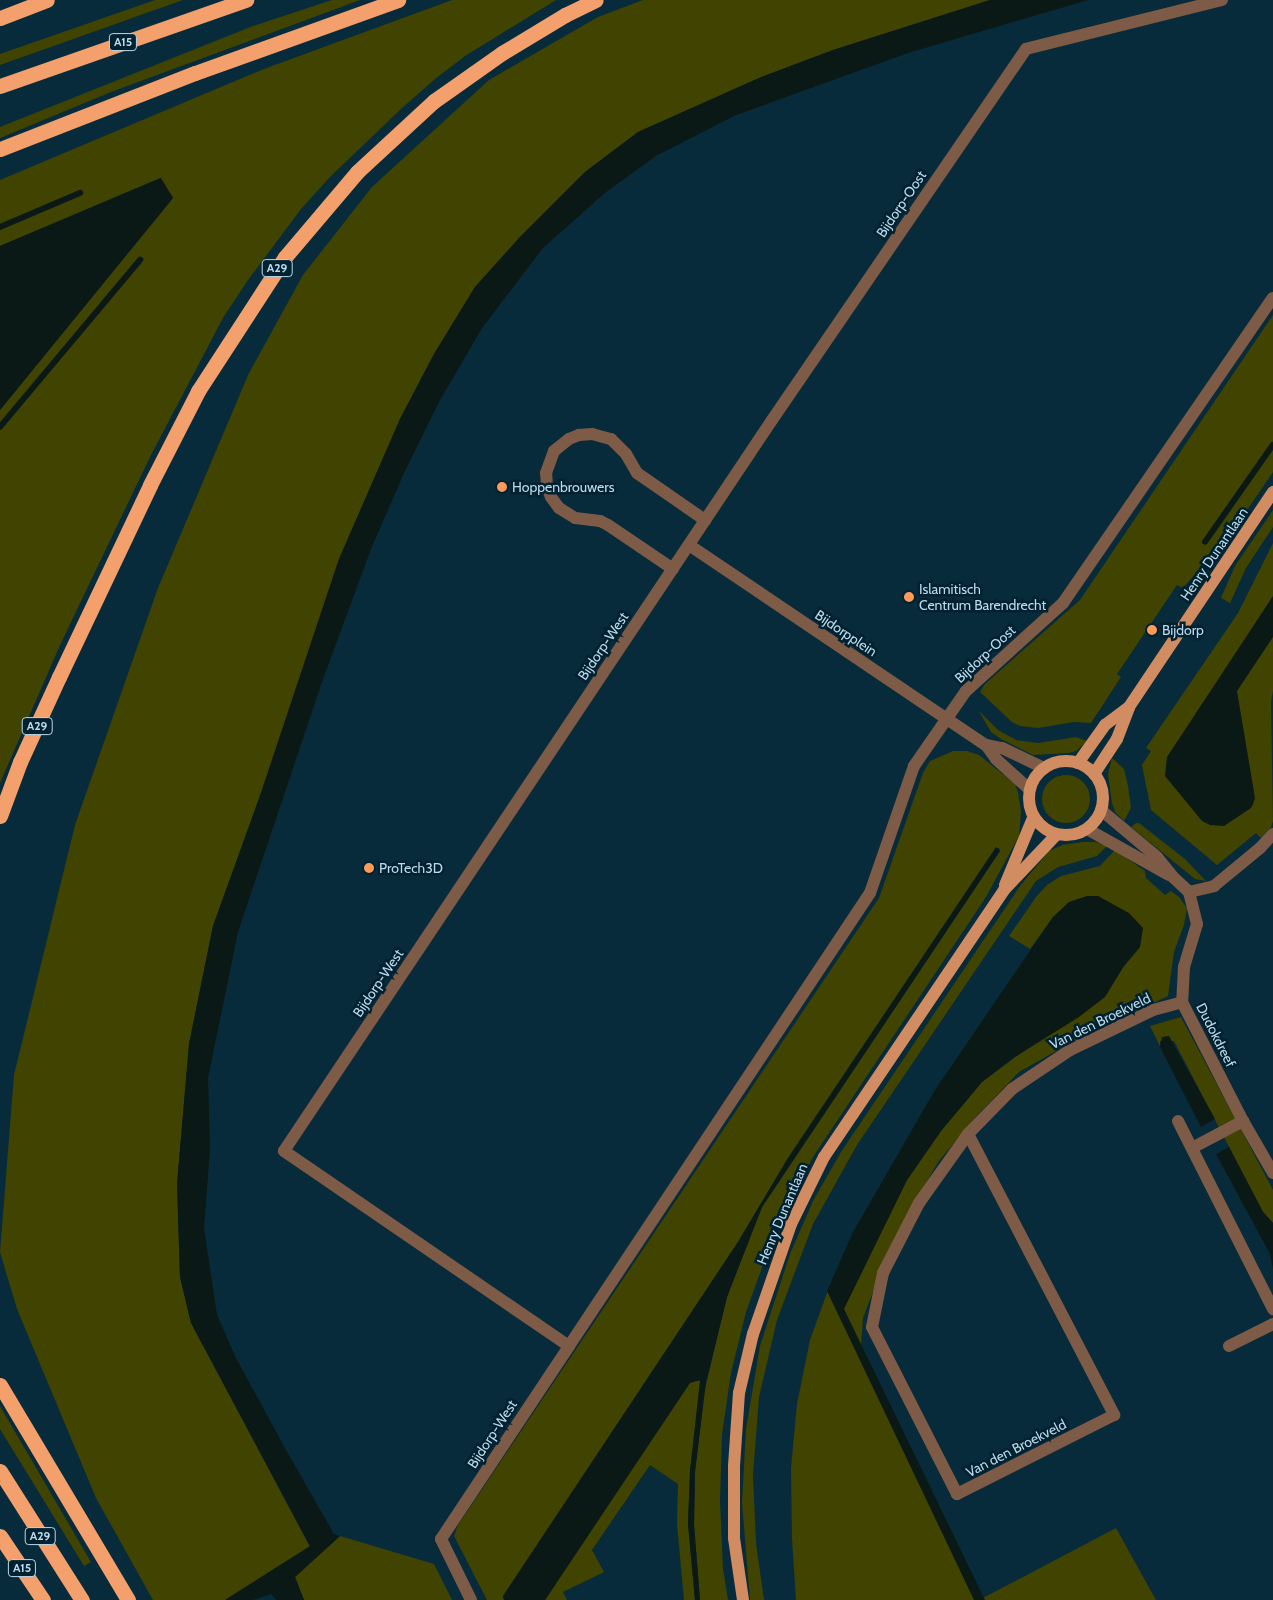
<!DOCTYPE html>
<style>
body{margin:0}
#map{position:relative;width:1273px;height:1600px;overflow:hidden;background:#082b3b;font-family:Cabin,sans-serif}
div>[style]{position:absolute}
[style*='--x']{left:calc(var(--x)*1px);top:calc(var(--y)*1px);width:calc(var(--w)*1px);rotate:calc(var(--a)*1deg)}
.green>*{inset:0;background:#414300}
.round{border-radius:50%}
.water>*{inset:0;background:#0a1915}
.stream>*{height:5.5px;margin:-2.75px;padding:0 2.75px;transform-origin:2.75px;border-radius:2.75px;background:#0a1915}
.minor>*{height:12px;margin:-6px;padding:0 6px;transform-origin:6px;border-radius:6px;background:#7d5b47}
.major>*{height:12px;margin:-6px;padding:0 6px;transform-origin:6px;border-radius:6px;background:#d28c62}
.major>.ring{margin:-6px;padding:0;box-sizing:content-box;background:none;border:12px solid #d28c62;border-radius:50%}
.highway>*{height:15px;margin:-7.5px;padding:0 7.5px;transform-origin:7.5px;border-radius:7.5px;background:#f3a06c}
.dots>*{width:14px;height:14px;translate:-50% -50%;box-sizing:border-box;border:2px solid #002130;border-radius:50%}
span{translate:-50% -50%;white-space:nowrap;text-align:center;line-height:1.15;-webkit-text-stroke:5px #002130;paint-order:stroke}
.shield-label span{padding:1px 4px;background:#002130;border:1px solid;border-radius:4px;-webkit-text-stroke-width:0}
.shield-label{font-size:12px;color:#bbdaeb;font-weight:700}
.street-label{font-size:14px;color:#bbdaeb}
.poi-label{font-size:14px;color:#bbdaeb}
.left{translate:0 -50%;text-align:left}
</style>
<div id="map">
<div class="green">
<i style="clip-path:polygon(155px 0,183px 0,0 65px,0 54px)"></i>
<i style="clip-path:polygon(332px 0,360px 0,111px 92px,0 138px,0 127px,253px 26px)"></i>
<i style="clip-path:polygon(452px 0,556px 0,465px 56px,435px 79px,401px 109px,330px 177px,301px 209px,248px 280px,223px 318px,151px 455px,61px 643px,0 783px,0 410px,173px 198px,160px 178px,0 246px,0 180px,264px 69px)"></i>
<i style="clip-path:polygon(643px 0,990px 0,833px 50px,759px 78px,638px 132px,585px 172px,519px 238px,475px 287px,434px 354px,400px 419px,339px 559px,262px 790px,213px 926px,189px 1044px,177px 1184px,180px 1277px,191px 1323px,310px 1547px,225px 1600px,153px 1600px,96px 1498px,17px 1309px,0 1252px,14px 1075px,75px 825px,158px 588px,249px 373px,303px 275px,372px 187px,489px 80px,598px 17px)"></i>
<i style="clip-path:polygon(1273px 315px,1273px 472px,1234px 529px,1183px 588px,1177px 585px,1117px 674px,1121px 677px,1091px 723px,1074px 722px,1038px 728px,1020px 726px,1012px 722px,980px 692px,985px 684px,1080px 600px)"></i>
<i style="clip-path:polygon(1273px 510px,1273px 527px,1246px 568px,1230px 603px,1221px 598px,1235px 566px)"></i>
<i style="clip-path:polygon(1273px 543px,1273px 691px,1271px 702px,1273px 821px,1271px 827px,1261px 838px,1256px 833px,1217px 865px,1151px 810px,1142px 765px,1151px 751px,1146px 748px,1238px 613px)"></i>
<i style="clip-path:polygon(979px 711px,998px 730px,1016px 740px,1038px 743px,1076px 737px,1087px 741px,1076px 751px,1069px 753px,1033px 755px,1001px 739px,991px 732px)"></i>
<i style="clip-path:polygon(953px 751px,967px 751px,979px 755px,1015px 784px,1018px 792px,1021px 812px,1019px 836px,986px 897px,813px 1157px,777px 1226px,746px 1312px,731px 1373px,722px 1435px,720px 1501px,723px 1569px,728px 1600px,700px 1600px,694px 1525px,695px 1472px,704px 1393px,727px 1297px,762px 1207px,1000px 851px,999px 848px,996px 848px,788px 1158px,738px 1242px,503px 1596px,504px 1600px,487px 1600px,454px 1536px,458px 1525px,879px 898px,923px 773px,930px 761px)"></i>
<i style="clip-path:polygon(1112px 758px,1124px 769px,1128px 786px,1131px 808px,1124px 821px,1115px 812px,1112px 803px,1108px 774px)"></i>
<i class="round" style="left:1042px;top:775px;width:48px;height:48px"></i>
<i style="clip-path:polygon(1136px 823px,1139px 823px,1185px 859px,1206px 881px,1195px 879px,1131px 827px)"></i>
<i style="clip-path:polygon(1083px 842px,1096px 842px,1107px 846px,1097px 856px,1058px 867px,1036px 881px,857px 1145px,813px 1224px,777px 1320px,759px 1397px,753px 1475px,756px 1543px,764px 1600px,750px 1600px,742px 1503px,746px 1429px,760px 1346px,790px 1254px,813px 1201px,841px 1152px,1020px 886px,1049px 851px,1062px 845px)"></i>
<i style="clip-path:polygon(1115px 850px,1145px 871px,1146px 878px,1165px 895px,1171px 891px,1179px 897px,1187px 908px,1184px 925px,1174px 952px,1168px 996px,1079px 1038px,1019px 1072px,976px 1117px,938px 1162px,889px 1250px,863px 1318px,861px 1346px,983px 1598px,1116px 1528px,1156px 1600px,796px 1600px,792px 1539px,791px 1468px,797px 1404px,810px 1340px,831px 1282px,844px 1308px,907px 1180px,941px 1131px,982px 1082px,1040px 1039px,1124px 966px,1140px 947px,1053px 917px,1030px 949px,1009px 936px,1036px 897px,1047px 885px,1061px 876px,1100px 866px)"></i>
<i style="clip-path:polygon(1181px 1017px,1273px 1190px,1273px 1223px,1263px 1212px,1174px 1041px,1160px 1041px,1160px 1046px,1150px 1026px)"></i>
<i style="clip-path:polygon(701px 1380px,690px 1471px,688px 1524px,695px 1600px,684px 1600px,677px 1524px,678px 1484px,650px 1465px,592px 1550px,604px 1572px,563px 1592px,567px 1600px,545px 1600px,690px 1382px)"></i>
<i style="clip-path:polygon(0 1406px,91px 1562px,84px 1566px,0 1429px)"></i>
<i style="clip-path:polygon(340px 1536px,434px 1564px,452px 1600px,304px 1600px,295px 1577px)"></i>
</div>
<div class="water">
<i style="clip-path:polygon(990px 0,1088px 0,908px 53px,736px 115px,656px 156px,606px 192px,543px 248px,482px 328px,439px 402px,404px 473px,371px 549px,322px 682px,238px 932px,208px 1078px,210px 1149px,204px 1228px,217px 1315px,236px 1358px,286px 1450px,334px 1534px,340px 1536px,295px 1577px,304px 1600px,276px 1600px,271px 1594px,253px 1600px,225px 1600px,310px 1546px,191px 1323px,180px 1277px,177px 1184px,189px 1044px,213px 926px,262px 790px,339px 559px,400px 419px,434px 354px,475px 287px,519px 238px,585px 172px,638px 132px,759px 78px,833px 50px)"></i>
<i style="clip-path:polygon(161px 178px,173px 198px,0 410px,0 246px)"></i>
<i style="clip-path:polygon(1273px 596px,1273px 637px,1237px 691px,1255px 798px,1253px 804px,1251px 808px,1224px 826px,1210px 825px,1202px 821px,1165px 776px,1167px 757px)"></i>
<i style="clip-path:polygon(996px 847px,1000px 851px,762px 1207px,727px 1297px,706px 1382px,695px 1472px,694px 1525px,700px 1600px,695px 1600px,688px 1524px,690px 1471px,700px 1380px,690px 1383px,545px 1600px,504px 1600px,503px 1596px,738px 1242px,788px 1158px)"></i>
<i style="clip-path:polygon(1087px 896px,1098px 896px,1129px 913px,1143px 928px,1140px 947px,1124px 966px,1105px 997px,1079px 1017px,1013px 1058px,982px 1082px,941px 1131px,907px 1180px,844px 1309px,985px 1600px,974px 1600px,827px 1291px,853px 1232px,935px 1090px,1053px 917px,1069px 902px)"></i>
<i style="clip-path:polygon(1169px 1036px,1215px 1119px,1201px 1127px,1160px 1047px,1162px 1037px)"></i>
<i style="clip-path:polygon(1229px 1147px,1263px 1212px,1273px 1223px,1273px 1269px,1270px 1254px,1216px 1154px)"></i>
</div>
<div class="stream">
<i style="--x:0;--y:227;--w:87;--a:-23"></i>
<i style="--x:0;--y:427;--w:218;--a:-50"></i>
<i style="--x:1205;--y:542;--w:118;--a:-55"></i>
</div>
<div class="minor">
<i style="--x:1222;--y:0;--w:202;--a:166"></i>
<i style="--x:1026;--y:49;--w:450;--a:124.4"></i>
<i style="--x:772;--y:420;--w:879;--a:123.73"></i>
<i style="--x:284;--y:1151;--w:345;--a:34.4"></i>
<i style="--x:569;--y:1346;--w:544;--a:-56.4"></i>
<i style="--x:870;--y:893;--w:134;--a:-70.9"></i>
<i style="--x:914;--y:766;--w:91;--a:-55.3"></i>
<i style="--x:966;--y:691;--w:131;--a:-42.2"></i>
<i style="--x:1063;--y:603;--w:370;--a:-55.5"></i>
<i style="--x:689;--y:545;--w:358;--a:34"></i>
<i style="--x:986;--y:745;--w:17;--a:54"></i>
<i style="--x:996;--y:759;--w:45;--a:42.3"></i>
<i style="--x:673;--y:569;--w:78;--a:-145.9"></i>
<i style="--x:608;--y:525;--w:9;--a:-153"></i>
<i style="--x:600;--y:521;--w:25;--a:-173"></i>
<i style="--x:575;--y:518;--w:19;--a:-148"></i>
<i style="--x:559;--y:508;--w:14;--a:-126"></i>
<i style="--x:551;--y:497;--w:12;--a:-110"></i>
<i style="--x:547;--y:486;--w:13;--a:-94"></i>
<i style="--x:546;--y:473;--w:23;--a:-70"></i>
<i style="--x:554;--y:451;--w:19;--a:-39"></i>
<i style="--x:569;--y:439;--w:11;--a:-22"></i>
<i style="--x:579;--y:435;--w:13;--a:-4"></i>
<i style="--x:592;--y:434;--w:20;--a:15"></i>
<i style="--x:611;--y:439;--w:21;--a:45"></i>
<i style="--x:626;--y:454;--w:22;--a:60"></i>
<i style="--x:637;--y:473;--w:83;--a:34.7"></i>
<i style="--x:986;--y:745;--w:16;--a:11"></i>
<i style="--x:1002;--y:748;--w:47;--a:25.5"></i>
<i style="--x:1101;--y:810;--w:73;--a:40"></i>
<i style="--x:1157;--y:857;--w:26;--a:51"></i>
<i style="--x:1173;--y:877;--w:22;--a:43"></i>
<i style="--x:1189;--y:892;--w:33;--a:76"></i>
<i style="--x:1197;--y:924;--w:45;--a:106.8"></i>
<i style="--x:1184;--y:967;--w:35;--a:93"></i>
<i style="--x:1182;--y:1002;--w:134;--a:62.9"></i>
<i style="--x:1243;--y:1121;--w:60;--a:60"></i>
<i style="--x:1087;--y:829;--w:94;--a:29.3"></i>
<i style="--x:1189;--y:892;--w:26;--a:-13"></i>
<i style="--x:1214;--y:886;--w:60;--a:-39.6"></i>
<i style="--x:1260;--y:848;--w:19;--a:-47"></i>
<i style="--x:1178;--y:1121;--w:211;--a:63.2"></i>
<i style="--x:968;--y:1134;--w:317;--a:62.5"></i>
<i style="--x:1114;--y:1415;--w:176;--a:153.3"></i>
<i style="--x:957;--y:1494;--w:187;--a:-117"></i>
<i style="--x:872;--y:1327;--w:55;--a:-78.5"></i>
<i style="--x:883;--y:1273;--w:79;--a:-62.8"></i>
<i style="--x:919;--y:1203;--w:85;--a:-54.6"></i>
<i style="--x:968;--y:1134;--w:63;--a:-45.6"></i>
<i style="--x:1012;--y:1089;--w:70;--a:-33.9"></i>
<i style="--x:1070;--y:1050;--w:92;--a:-25.7"></i>
<i style="--x:1153;--y:1010;--w:30;--a:-15"></i>
<i style="--x:1192;--y:1148;--w:58;--a:-27.9"></i>
<i style="--x:1229;--y:1346;--w:49;--a:-26.6"></i>
<i style="--x:471;--y:1600;--w:68;--a:-116.2"></i>
<i style="--x:441;--y:1539;--w:232;--a:-56.4"></i>
</div>
<div class="major">
<i class="ring" style="left:1029px;top:761px;width:62px;height:62px"></i>
<i style="--x:1078;--y:763;--w:47;--a:-54.6"></i>
<i style="--x:1105;--y:725;--w:30;--a:-37"></i>
<i style="--x:1094;--y:774;--w:42;--a:-56.7"></i>
<i style="--x:1117;--y:739;--w:34;--a:-69"></i>
<i style="--x:1129;--y:707;--w:259;--a:-56.2"></i>
<i style="--x:1005;--y:885;--w:73;--a:-67.3"></i>
<i style="--x:743;--y:1600;--w:63;--a:-98.3"></i>
<i style="--x:734;--y:1538;--w:72;--a:-90"></i>
<i style="--x:734;--y:1466;--w:73;--a:-86.1"></i>
<i style="--x:739;--y:1393;--w:61;--a:-76.7"></i>
<i style="--x:753;--y:1334;--w:116;--a:-70.9"></i>
<i style="--x:791;--y:1224;--w:75;--a:-63.8"></i>
<i style="--x:824;--y:1157;--w:322;--a:-56"></i>
<i style="--x:1004;--y:890;--w:76;--a:-46.6"></i>
</div>
<div class="highway">
<i style="--x:0;--y:18;--w:50;--a:-21"></i>
<i style="--x:0;--y:86;--w:261;--a:-19.3"></i>
<i style="--x:0;--y:149;--w:209;--a:-21.3"></i>
<i style="--x:195;--y:73;--w:216;--a:-19.8"></i>
<i style="--x:0;--y:816;--w:58;--a:-69.7"></i>
<i style="--x:20;--y:762;--w:94;--a:-65.4"></i>
<i style="--x:59;--y:677;--w:212;--a:-64.6"></i>
<i style="--x:150;--y:485;--w:106;--a:-62.9"></i>
<i style="--x:198;--y:391;--w:160;--a:-57"></i>
<i style="--x:285;--y:257;--w:111;--a:-49.7"></i>
<i style="--x:357;--y:172;--w:105;--a:-42.7"></i>
<i style="--x:434;--y:101;--w:83;--a:-35.2"></i>
<i style="--x:502;--y:53;--w:74;--a:-31.1"></i>
<i style="--x:565;--y:15;--w:34;--a:-26"></i>
<i style="--x:0;--y:1385;--w:250;--a:59.2"></i>
<i style="--x:0;--y:1471;--w:153;--a:57.6"></i>
<i style="--x:0;--y:1536;--w:77;--a:56.1"></i>
</div>
<div class="dots">
<i style="left:502px;top:487px;background:#ff9b5a"></i>
<i style="left:909px;top:597px;background:#ff9b5a"></i>
<i style="left:1152px;top:630px;background:#ff9b5a"></i>
<i style="left:369px;top:868px;background:#ff9b5a"></i>
</div>
<div class="shield-label">
<span style="left:123px;top:42px">A15</span>
<span style="left:277px;top:268px">A29</span>
<span style="left:37px;top:726px">A29</span>
<span style="left:40px;top:1536px">A29</span>
<span style="left:22px;top:1568px">A15</span>
</div>
<div class="street-label">
<span style="left:901px;top:204px;rotate:-56deg">Bijdorp-Oost</span>
<span style="left:1214px;top:554px;rotate:-56deg">Henry Dunantlaan</span>
<span style="left:846px;top:633px;rotate:34deg">Bijdorpplein</span>
<span style="left:603px;top:646px;rotate:-56deg">Bijdorp-West</span>
<span style="left:985px;top:654px;rotate:-43deg">Bijdorp-Oost</span>
<span style="left:378px;top:983px;rotate:-56deg">Bijdorp-West</span>
<span style="left:1100px;top:1021px;rotate:-26deg">Van den Broekveld</span>
<span style="left:1216px;top:1035px;rotate:63deg">Dudokdreef</span>
<span style="left:782px;top:1214px;rotate:-67deg">Henry Dunantlaan</span>
<span style="left:492px;top:1434px;rotate:-57deg">Bijdorp-West</span>
<span style="left:1016px;top:1448px;rotate:-27deg">Van den Broekveld</span>
</div>
<div class="poi-label">
<span class="left" style="left:512px;top:487px">Hoppenbrouwers</span>
<span class="left" style="left:919px;top:597px">Islamitisch<br>Centrum Barendrecht</span>
<span class="left" style="left:1162px;top:630px">Bijdorp</span>
<span class="left" style="left:379px;top:868px">ProTech3D</span>
</div>
</div>
